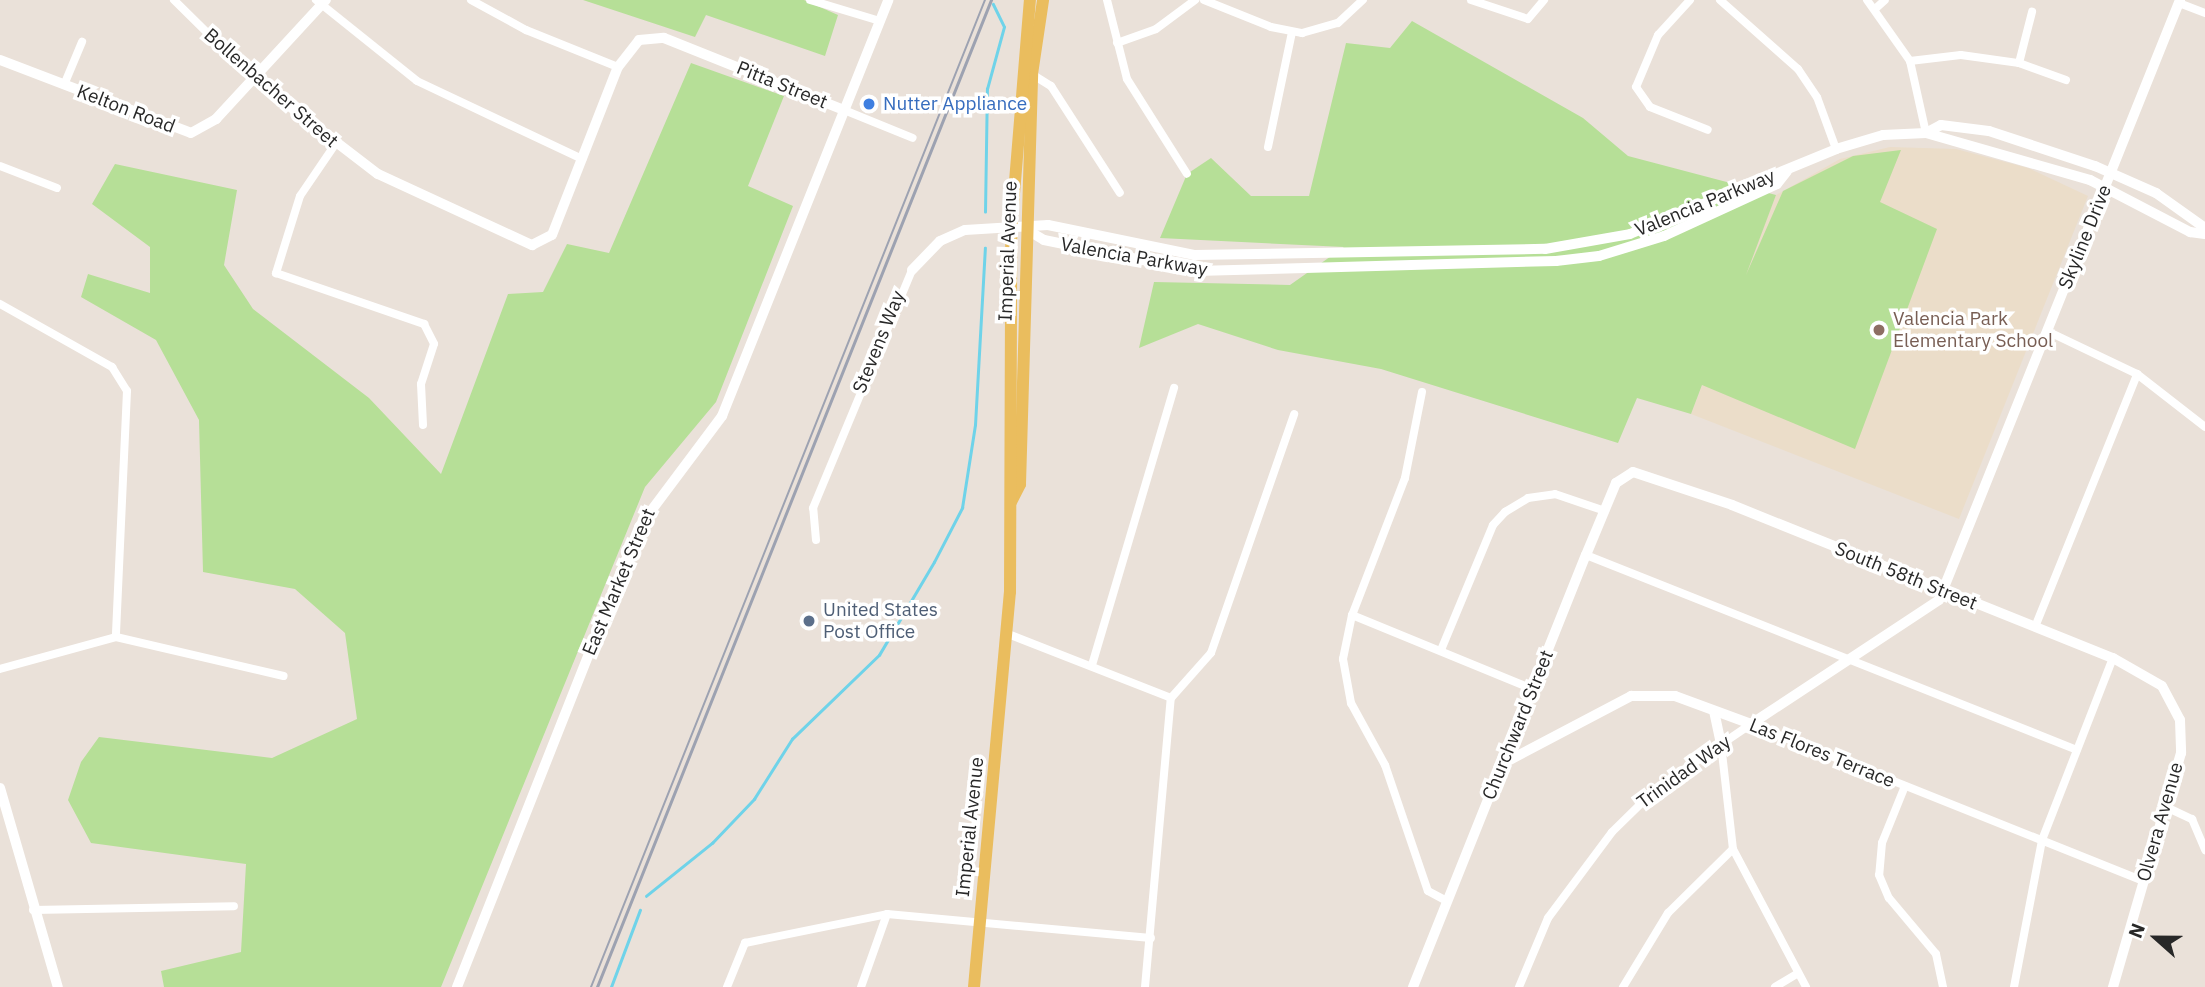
<!DOCTYPE html>
<style>
body{margin:0}
#map{position:relative;width:2205px;height:987px;overflow:hidden;background:#eae1d9;font-family:"IBM Plex Sans",sans-serif}
div>[style]{position:absolute}
[style*='--x']{left:calc(var(--x)*1px);top:calc(var(--y)*1px);width:calc(var(--w)*1px);rotate:calc(var(--a)*1deg)}
.education>*{inset:0;background:#ebddc9}
.green>*{inset:0;background:#b6df97}
.stream>*{height:2.5px;margin:-1.25px;padding:0 1.25px;transform-origin:1.25px;border-radius:1.25px;background:#6fd3e9}
.street>*{height:8px;margin:-4px;padding:0 4px;transform-origin:4px;border-radius:4px;background:#fff}
.secondary>*{height:10px;margin:-5px;padding:0 5px;transform-origin:5px;border-radius:5px;background:#fff}
.primary>*{height:12px;margin:-6px;padding:0 6px;transform-origin:6px;border-radius:6px;background:#eabd5e}
.tram>*{height:2px;margin:-1px;padding:0 1px;transform-origin:1px;border-radius:1px;background:#9da2b1}
.rail>*{height:2.5px;margin:-1.25px;padding:0 1.25px;transform-origin:1.25px;border-radius:1.25px;background:#9da2b1}
.dots>*{width:19px;height:19px;translate:-50% -50%;box-sizing:border-box;border:4px solid #fff;border-radius:50%}
span{translate:-50% -50%;white-space:nowrap;text-align:center;line-height:1.15;-webkit-text-stroke:7px #fff;paint-order:stroke}
.street-label{font-size:19px;color:#282828}
.shop-label{font-size:19px;color:#366cbe}
.left{translate:0 -50%;text-align:left}
.education-label{font-size:19px;color:#785e54}
.service-label{font-size:19px;color:#4e5e75}
.north{position:absolute;left:2121px;top:903px;width:70px;height:70px;-webkit-text-stroke:5px #fff;paint-order:stroke;rotate:291deg;font-size:19px;font-weight:700;line-height:28px;text-align:center;color:#282828}
.north::after{content:'';display:block;margin:auto;width:24px;height:32px;background:#282828;clip-path:polygon(50% 0,100% 100%,50% 72%,0 100%)}
</style>
<div id="map">
<div class="education">
<i style="clip-path:polygon(1890px 147px,1956px 149px,2028px 168px,2088px 196px,1959px 519px,1691px 414px,1776px 195px,1840px 159px)"></i>
</div>
<div class="green">
<i style="clip-path:polygon(583px 0,804px 0,838px 15px,825px 56px,706px 15px,695px 37px)"></i>
<i style="clip-path:polygon(1412px 21px,1583px 118px,1628px 156px,1776px 195px,1746px 275px,1783px 191px,1853px 156px,1901px 150px,1880px 202px,1937px 229px,1855px 449px,1702px 385px,1691px 414px,1637px 398px,1618px 443px,1381px 369px,1278px 350px,1198px 324px,1139px 348px,1154px 282px,1290px 285px,1344px 247px,1160px 238px,1187px 174px,1211px 158px,1251px 196px,1309px 196px,1346px 43px,1390px 48px)"></i>
<i style="clip-path:polygon(691px 63px,784px 96px,748px 186px,793px 206px,716px 402px,645px 487px,441px 987px,164px 987px,161px 971px,241px 952px,246px 864px,91px 843px,68px 800px,81px 762px,99px 737px,272px 758px,357px 719px,345px 633px,295px 589px,203px 572px,199px 420px,156px 340px,81px 297px,88px 274px,150px 293px,150px 247px,92px 204px,115px 164px,237px 190px,224px 265px,253px 309px,369px 398px,441px 474px,508px 294px,543px 292px,567px 244px,609px 253px)"></i>
</div>
<div class="stream">
<i style="--x:985;--y:212;--w:123;--a:-89.1"></i>
<i style="--x:987;--y:89;--w:64;--a:-74.7"></i>
<i style="--x:1004;--y:27;--w:25;--a:-116"></i>
<i style="--x:646;--y:896;--w:85;--a:-38.8"></i>
<i style="--x:712;--y:843;--w:61;--a:-46.3"></i>
<i style="--x:754;--y:799;--w:71;--a:-57.7"></i>
<i style="--x:792;--y:739;--w:121;--a:-44"></i>
<i style="--x:879;--y:655;--w:108;--a:-59.4"></i>
<i style="--x:934;--y:562;--w:61;--a:-62.6"></i>
<i style="--x:962;--y:508;--w:84;--a:-81.1"></i>
<i style="--x:975;--y:425;--w:177;--a:-86.8"></i>
<i style="--x:611;--y:987;--w:82;--a:-69.4"></i>
</div>
<div class="street">
<i style="--x:174;--y:0;--w:112;--a:44.6"></i>
<i style="--x:316;--y:0;--w:129;--a:38.7"></i>
<i style="--x:417;--y:81;--w:183;--a:25.3"></i>
<i style="--x:471;--y:0;--w:63;--a:28.6"></i>
<i style="--x:526;--y:30;--w:99;--a:21.9"></i>
<i style="--x:810;--y:0;--w:73;--a:16.7"></i>
<i style="--x:1107;--y:0;--w:81;--a:75.8"></i>
<i style="--x:1127;--y:79;--w:112;--a:57.7"></i>
<i style="--x:1204;--y:0;--w:72;--a:21.9"></i>
<i style="--x:1271;--y:27;--w:32;--a:11"></i>
<i style="--x:1302;--y:33;--w:37;--a:-16"></i>
<i style="--x:1338;--y:23;--w:34;--a:-43"></i>
<i style="--x:1471;--y:0;--w:60;--a:18.4"></i>
<i style="--x:1528;--y:19;--w:25;--a:-50"></i>
<i style="--x:1690;--y:0;--w:47;--a:132.4"></i>
<i style="--x:1658;--y:35;--w:56;--a:112.9"></i>
<i style="--x:1636;--y:87;--w:24;--a:55"></i>
<i style="--x:1650;--y:107;--w:62;--a:21.6"></i>
<i style="--x:1720;--y:0;--w:104;--a:41.5"></i>
<i style="--x:1798;--y:69;--w:34;--a:56"></i>
<i style="--x:1817;--y:97;--w:55;--a:69.9"></i>
<i style="--x:1867;--y:0;--w:75;--a:54.8"></i>
<i style="--x:1910;--y:61;--w:74;--a:77.5"></i>
<i style="--x:2179;--y:3;--w:28;--a:21"></i>
<i style="--x:1875;--y:9;--w:13;--a:-42"></i>
<i style="--x:1117;--y:43;--w:41;--a:-19.7"></i>
<i style="--x:1156;--y:29;--w:49;--a:-36.6"></i>
<i style="--x:1910;--y:61;--w:51;--a:-6.7"></i>
<i style="--x:1961;--y:55;--w:59;--a:7.9"></i>
<i style="--x:2019;--y:63;--w:50;--a:19.9"></i>
<i style="--x:2019;--y:63;--w:53;--a:-75.7"></i>
<i style="--x:1030;--y:73;--w:25;--a:32"></i>
<i style="--x:1051;--y:86;--w:127;--a:57.2"></i>
<i style="--x:64;--y:85;--w:47;--a:-67.3"></i>
<i style="--x:844;--y:110;--w:74;--a:22.1"></i>
<i style="--x:334;--y:146;--w:60;--a:124.2"></i>
<i style="--x:300;--y:196;--w:81;--a:107.3"></i>
<i style="--x:276;--y:273;--w:157;--a:19"></i>
<i style="--x:424;--y:324;--w:22;--a:63"></i>
<i style="--x:434;--y:344;--w:42;--a:108"></i>
<i style="--x:421;--y:384;--w:41;--a:87.2"></i>
<i style="--x:1268;--y:147;--w:117;--a:-78.2"></i>
<i style="--x:0;--y:166;--w:61;--a:21.1"></i>
<i style="--x:0;--y:304;--w:129;--a:29.4"></i>
<i style="--x:112;--y:367;--w:28;--a:58"></i>
<i style="--x:127;--y:391;--w:246;--a:92.6"></i>
<i style="--x:2047;--y:331;--w:100;--a:25.5"></i>
<i style="--x:2137;--y:374;--w:86;--a:37.9"></i>
<i style="--x:1422;--y:392;--w:88;--a:101.2"></i>
<i style="--x:1405;--y:478;--w:147;--a:111.1"></i>
<i style="--x:1352;--y:615;--w:45;--a:101.6"></i>
<i style="--x:1343;--y:659;--w:45;--a:79.7"></i>
<i style="--x:1351;--y:703;--w:71;--a:61.3"></i>
<i style="--x:1385;--y:765;--w:133;--a:71.2"></i>
<i style="--x:1428;--y:891;--w:21;--a:28"></i>
<i style="--x:816;--y:540;--w:32;--a:-95"></i>
<i style="--x:813;--y:508;--w:258;--a:-67.4"></i>
<i style="--x:1586;--y:555;--w:528;--a:21.66"></i>
<i style="--x:1352;--y:615;--w:195;--a:22.3"></i>
<i style="--x:2035;--y:627;--w:273;--a:-68"></i>
<i style="--x:1008;--y:634;--w:175;--a:21.4"></i>
<i style="--x:1441;--y:650;--w:135;--a:-67.4"></i>
<i style="--x:1493;--y:525;--w:18;--a:-47"></i>
<i style="--x:1505;--y:512;--w:27;--a:-31"></i>
<i style="--x:1528;--y:498;--w:27;--a:-8"></i>
<i style="--x:1555;--y:494;--w:53;--a:18.8"></i>
<i style="--x:1092;--y:665;--w:289;--a:-73.5"></i>
<i style="--x:0;--y:669;--w:120;--a:-15.4"></i>
<i style="--x:116;--y:637;--w:172;--a:13.1"></i>
<i style="--x:1721;--y:744;--w:106;--a:83.5"></i>
<i style="--x:1733;--y:849;--w:156;--a:62.1"></i>
<i style="--x:1905;--y:786;--w:61;--a:112"></i>
<i style="--x:1882;--y:843;--w:32;--a:95"></i>
<i style="--x:1879;--y:875;--w:25;--a:67"></i>
<i style="--x:1889;--y:898;--w:73;--a:50"></i>
<i style="--x:1936;--y:954;--w:34;--a:78"></i>
<i style="--x:2166;--y:807;--w:29;--a:25"></i>
<i style="--x:2192;--y:819;--w:34;--a:67"></i>
<i style="--x:33;--y:910;--w:201;--a:-1.1"></i>
<i style="--x:727;--y:987;--w:48;--a:-67.8"></i>
<i style="--x:745;--y:943;--w:145;--a:-11.5"></i>
<i style="--x:887;--y:914;--w:265;--a:5.2"></i>
<i style="--x:861;--y:987;--w:77;--a:-70.4"></i>
<i style="--x:1145;--y:987;--w:290;--a:-84.9"></i>
<i style="--x:1171;--y:698;--w:60;--a:-48.4"></i>
<i style="--x:1211;--y:653;--w:253;--a:-70.8"></i>
<i style="--x:1519;--y:987;--w:75;--a:-67.2"></i>
<i style="--x:1548;--y:918;--w:107;--a:-53.3"></i>
<i style="--x:1612;--y:832;--w:63;--a:-44.4"></i>
<i style="--x:1657;--y:788;--w:114;--a:-34.2"></i>
<i style="--x:1751;--y:724;--w:422;--a:21.8"></i>
<i style="--x:1623;--y:987;--w:87;--a:-58.7"></i>
<i style="--x:1668;--y:913;--w:91;--a:-44.6"></i>
<i style="--x:1775;--y:987;--w:27;--a:-31"></i>
<i style="--x:2014;--y:987;--w:150;--a:-79.2"></i>
<i style="--x:2042;--y:840;--w:195;--a:-68.7"></i>
</div>
<div class="secondary">
<i style="--x:0;--y:60;--w:204;--a:20.9"></i>
<i style="--x:191;--y:133;--w:29;--a:-29"></i>
<i style="--x:216;--y:119;--w:162;--a:-47.3"></i>
<i style="--x:254;--y:79;--w:156;--a:37.5"></i>
<i style="--x:378;--y:174;--w:170;--a:24.8"></i>
<i style="--x:532;--y:245;--w:22;--a:-27"></i>
<i style="--x:552;--y:235;--w:180;--a:-68.6"></i>
<i style="--x:618;--y:67;--w:34;--a:-52"></i>
<i style="--x:639;--y:40;--w:25;--a:-5"></i>
<i style="--x:664;--y:38;--w:194;--a:21.8"></i>
<i style="--x:1926;--y:133;--w:17;--a:-28"></i>
<i style="--x:1941;--y:125;--w:48;--a:7.1"></i>
<i style="--x:1989;--y:131;--w:112;--a:18.3"></i>
<i style="--x:2095;--y:166;--w:67;--a:23.9"></i>
<i style="--x:2156;--y:193;--w:60;--a:35.5"></i>
<i style="--x:1029;--y:231;--w:17;--a:31"></i>
<i style="--x:1044;--y:240;--w:155;--a:11.5"></i>
<i style="--x:1196;--y:271;--w:360;--a:-1.6"></i>
<i style="--x:1556;--y:261;--w:43;--a:-6.6"></i>
<i style="--x:1599;--y:256;--w:68;--a:-17.1"></i>
<i style="--x:1664;--y:236;--w:124;--a:-24.7"></i>
<i style="--x:1777;--y:184;--w:16;--a:-52"></i>
<i style="--x:912;--y:270;--w:40;--a:-46"></i>
<i style="--x:940;--y:241;--w:27;--a:-24"></i>
<i style="--x:965;--y:230;--w:83;--a:-3.4"></i>
<i style="--x:1048;--y:225;--w:149;--a:11.6"></i>
<i style="--x:1194;--y:255;--w:351;--a:-1"></i>
<i style="--x:1545;--y:249;--w:86;--a:-10"></i>
<i style="--x:1630;--y:234;--w:223;--a:-22.4"></i>
<i style="--x:1836;--y:149;--w:49;--a:-16.6"></i>
<i style="--x:1883;--y:135;--w:43;--a:-2.7"></i>
<i style="--x:1926;--y:133;--w:171;--a:16"></i>
<i style="--x:2090;--y:180;--w:113;--a:27.5"></i>
<i style="--x:2190;--y:232;--w:15;--a:8"></i>
<i style="--x:1714;--y:711;--w:34;--a:78"></i>
<i style="--x:1504;--y:763;--w:144;--a:-27.8"></i>
<i style="--x:1631;--y:696;--w:44;--a:0"></i>
<i style="--x:1675;--y:696;--w:81;--a:20.2"></i>
<i style="--x:1751;--y:724;--w:225;--a:-33.4"></i>
<i style="--x:1939;--y:600;--w:647;--a:-68.12"></i>
<i style="--x:0;--y:788;--w:207;--a:73.8"></i>
<i style="--x:457;--y:987;--w:495;--a:-68.4"></i>
<i style="--x:639;--y:527;--w:139;--a:-53.2"></i>
<i style="--x:722;--y:416;--w:448;--a:-68.2"></i>
<i style="--x:1413;--y:987;--w:465;--a:-68.2"></i>
<i style="--x:1586;--y:555;--w:78;--a:-67.4"></i>
<i style="--x:1616;--y:483;--w:20;--a:-33"></i>
<i style="--x:1633;--y:472;--w:104;--a:18.4"></i>
<i style="--x:1732;--y:505;--w:411;--a:21.9"></i>
<i style="--x:2113;--y:658;--w:56;--a:29.7"></i>
<i style="--x:2162;--y:686;--w:38;--a:62"></i>
<i style="--x:2180;--y:720;--w:33;--a:88"></i>
<i style="--x:2181;--y:753;--w:244;--a:106.2"></i>
</div>
<div class="primary">
<i style="--x:1011;--y:502;--w:20;--a:-63"></i>
<i style="--x:1020;--y:484;--w:410;--a:-88.3"></i>
<i style="--x:1032;--y:74;--w:75;--a:-81.5"></i>
<i style="--x:974;--y:987;--w:397;--a:-84.8"></i>
<i style="--x:1010;--y:592;--w:362;--a:-89.8"></i>
<i style="--x:1011;--y:230;--w:231;--a:-85.3"></i>
</div>
<div class="tram">
<i style="--x:591;--y:987;--w:1063;--a:-68.24"></i>
</div>
<div class="rail">
<i style="--x:597;--y:987;--w:1063;--a:-68.24"></i>
</div>
<div class="dots">
<i style="left:869px;top:104px;background:#3f7fe0"></i>
<i style="left:1879px;top:330px;background:#8d6e63"></i>
<i style="left:809px;top:621px;background:#5c6f8a"></i>
</div>
<div class="street-label">
<span style="left:782px;top:85px;rotate:22deg">Pitta Street</span>
<span style="left:271px;top:88px;rotate:41deg">Bollenbacher Street</span>
<span style="left:126px;top:109px;rotate:21deg">Kelton Road</span>
<span style="left:1705px;top:203px;rotate:-22deg">Valencia Parkway</span>
<span style="left:2085px;top:237px;rotate:-68deg">Skyline Drive</span>
<span style="left:1008px;top:251px;rotate:-88deg">Imperial Avenue</span>
<span style="left:1134px;top:257px;rotate:10deg">Valencia Parkway</span>
<span style="left:879px;top:342px;rotate:-68deg">Stevens Way</span>
<span style="left:1906px;top:576px;rotate:22deg">South 58th Street</span>
<span style="left:619px;top:582px;rotate:-67deg">East Market Street</span>
<span style="left:1518px;top:725px;rotate:-68deg">Churchward Street</span>
<span style="left:1822px;top:753px;rotate:22deg">Las Flores Terrace</span>
<span style="left:1684px;top:772px;rotate:-36deg">Trinidad Way</span>
<span style="left:2160px;top:822px;rotate:-74deg">Olvera Avenue</span>
<span style="left:970px;top:827px;rotate:-84deg">Imperial Avenue</span>
</div>
<div class="shop-label">
<span class="left" style="left:883px;top:104px">Nutter Appliance</span>
</div>
<div class="education-label">
<span class="left" style="left:1893px;top:330px">Valencia Park<br>Elementary School</span>
</div>
<div class="service-label">
<span class="left" style="left:823px;top:621px">United States<br>Post Office</span>
</div>
<div class="north">N</div>
</div>
